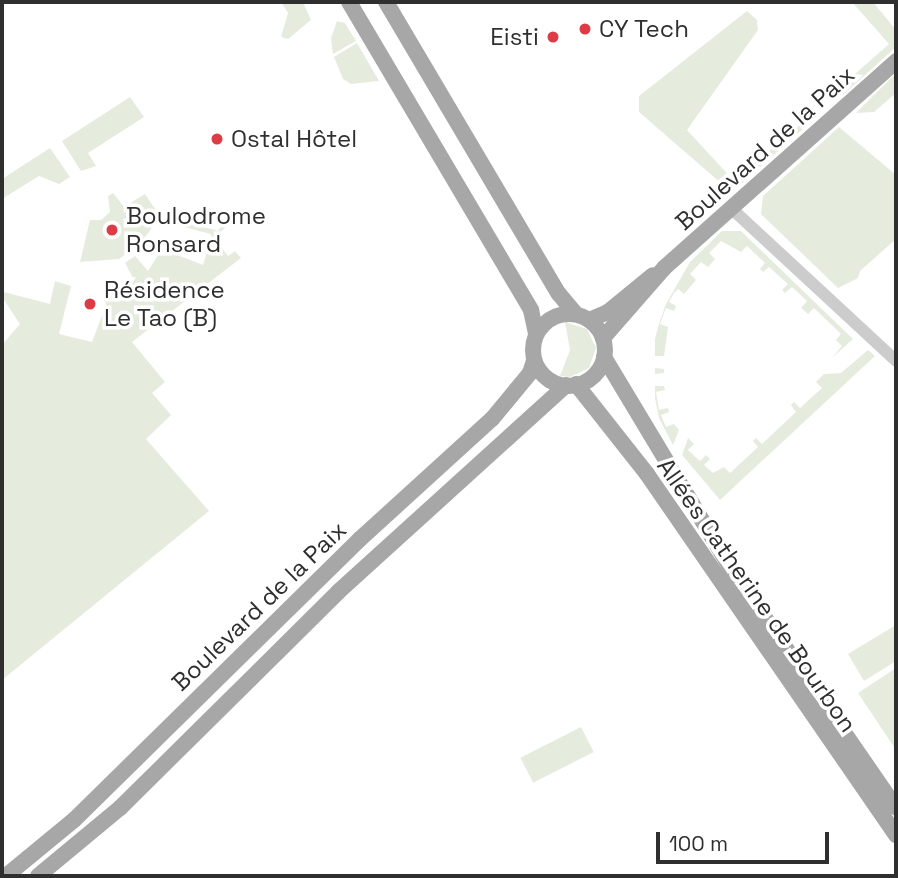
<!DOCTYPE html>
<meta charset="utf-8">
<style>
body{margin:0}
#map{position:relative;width:898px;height:878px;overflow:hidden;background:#fff;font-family:"Space Grotesk",sans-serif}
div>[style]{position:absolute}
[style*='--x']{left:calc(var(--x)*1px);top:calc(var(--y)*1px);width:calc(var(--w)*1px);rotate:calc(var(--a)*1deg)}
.green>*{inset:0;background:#e5ecde;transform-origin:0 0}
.minor>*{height:12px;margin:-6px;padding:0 6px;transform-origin:6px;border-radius:6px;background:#ccc}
.major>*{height:16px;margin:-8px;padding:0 8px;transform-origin:8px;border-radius:8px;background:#a7a7a7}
.major>.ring{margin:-8px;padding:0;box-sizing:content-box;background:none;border:16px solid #a7a7a7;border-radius:50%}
.dots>*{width:19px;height:19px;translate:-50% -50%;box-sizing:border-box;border:4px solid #fff;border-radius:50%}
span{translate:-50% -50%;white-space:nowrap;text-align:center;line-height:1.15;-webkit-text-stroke:7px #fff;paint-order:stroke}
.poi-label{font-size:24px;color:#2f2f2f}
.left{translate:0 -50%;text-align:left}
.right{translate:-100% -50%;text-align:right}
.street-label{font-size:24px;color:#2f2f2f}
.frame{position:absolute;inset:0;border:4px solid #2f2f2f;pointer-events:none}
.scale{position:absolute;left:656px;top:832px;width:173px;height:32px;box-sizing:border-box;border:4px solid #2f2f2f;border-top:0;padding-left:9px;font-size:21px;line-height:24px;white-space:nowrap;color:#2f2f2f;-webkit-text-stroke:5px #fff;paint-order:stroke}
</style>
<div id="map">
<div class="green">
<i style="clip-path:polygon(281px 2px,303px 2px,311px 20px,288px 39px,281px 37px,288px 13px)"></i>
<i style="clip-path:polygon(852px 2px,873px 2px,896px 30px,896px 47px,843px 95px,838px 89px,889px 44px)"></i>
<i style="clip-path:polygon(747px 11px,757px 20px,758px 30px,687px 130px,734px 181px,809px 117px,812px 121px,740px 185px,722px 184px,639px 112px,639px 96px)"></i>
<i style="clip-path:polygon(337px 21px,345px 23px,356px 41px,333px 54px,331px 38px)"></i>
<i style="clip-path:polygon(357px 43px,379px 81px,351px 84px,343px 79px,334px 57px)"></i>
<i style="clip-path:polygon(896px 73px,896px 93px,874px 112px,856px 113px)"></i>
<i style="clip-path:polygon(130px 97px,144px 117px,88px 153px,96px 166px,81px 171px,62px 141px)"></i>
<i style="clip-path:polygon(839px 127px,896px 175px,896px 239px,860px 271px,858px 278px,838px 288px,761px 214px,763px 196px)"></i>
<i style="clip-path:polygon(50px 148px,70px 177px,59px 184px,39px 176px,2px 199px,2px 179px)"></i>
<i style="clip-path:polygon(113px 193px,124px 207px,145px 194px,157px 212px,151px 229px,141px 243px,119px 259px,80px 262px,90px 220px,101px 220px,110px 212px,108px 196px)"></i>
<i style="clip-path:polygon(174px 219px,218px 231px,223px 223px,226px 227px,214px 238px,228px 256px,235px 251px,241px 258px,132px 342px,165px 382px,152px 393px,171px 415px,146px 439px,209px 511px,2px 680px,2px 345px,20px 324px,2px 297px,4px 292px,50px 304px,55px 281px,71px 286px,59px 334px,92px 342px,106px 305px,103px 290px,134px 280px,125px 263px,135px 256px,148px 271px,162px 249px,203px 265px,207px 252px,212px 252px,211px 234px,176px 225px)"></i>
<i style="clip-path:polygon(722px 231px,741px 231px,853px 339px,832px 358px,842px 346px,836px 340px,841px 334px,814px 308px,808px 314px,801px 308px,807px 301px,792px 287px,785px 293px,782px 290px,788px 284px,769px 267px,763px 272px,760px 269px,765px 263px,747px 246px,741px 252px,721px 241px,709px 253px,715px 259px,708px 267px,701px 262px,690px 274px,696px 280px,684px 294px,678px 289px,674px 293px,669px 302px,676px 306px,674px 311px,666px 308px,660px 324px,668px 327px,664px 356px,655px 356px,655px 368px,664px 369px,664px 373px,655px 374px,655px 386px,664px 386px,665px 390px,656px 392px,659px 410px,668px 408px,669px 412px,661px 415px,666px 427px,674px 424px,679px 430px,673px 445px,659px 418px,655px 398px,655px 339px,658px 327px,666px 304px,690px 262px)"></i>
<i style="clip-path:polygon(565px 322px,587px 329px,596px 348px,589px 368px,570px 377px,560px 376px,570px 350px)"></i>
<i style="clip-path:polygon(868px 350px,875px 356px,720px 500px,682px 455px,688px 438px,694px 444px,688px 450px,700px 461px,706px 455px,710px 459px,704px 465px,713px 473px,724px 467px,730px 473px,758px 447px,753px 441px,756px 438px,762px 444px,796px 412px,791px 405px,794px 402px,800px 408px,822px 388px,816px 382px,824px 374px,841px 373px)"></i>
<i style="clip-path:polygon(896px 625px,896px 661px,864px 681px,848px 654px)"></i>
<i style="clip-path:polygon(896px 668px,896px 750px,858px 693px)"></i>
<i style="left:581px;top:727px;width:28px;height:68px;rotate:63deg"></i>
</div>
<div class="minor">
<i style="--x:731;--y:208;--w:225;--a:42.8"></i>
</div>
<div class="major">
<i style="--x:349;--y:2;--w:358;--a:59.4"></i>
<i style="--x:531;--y:310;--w:24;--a:78"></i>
<i style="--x:386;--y:2;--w:339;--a:59.4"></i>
<i style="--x:559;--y:294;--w:26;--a:50"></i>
<i class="ring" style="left:533px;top:314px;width:56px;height:56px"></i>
<i style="--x:589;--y:320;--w:21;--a:-23"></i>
<i style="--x:608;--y:312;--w:58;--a:-39.4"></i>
<i style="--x:603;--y:338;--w:93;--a:-48.9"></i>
<i style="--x:664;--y:268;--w:311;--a:-41.7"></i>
<i style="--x:604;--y:357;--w:252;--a:59"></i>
<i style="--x:734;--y:573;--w:285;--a:55.4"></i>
<i style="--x:576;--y:384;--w:115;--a:51.7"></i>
<i style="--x:647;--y:474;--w:439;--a:55.4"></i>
<i style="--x:6;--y:876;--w:88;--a:-39.5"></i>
<i style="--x:74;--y:820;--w:401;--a:-44.5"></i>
<i style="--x:360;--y:539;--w:178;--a:-42.3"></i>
<i style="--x:492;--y:419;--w:60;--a:-50.4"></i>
<i style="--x:530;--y:373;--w:13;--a:-72"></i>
<i style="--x:38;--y:876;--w:107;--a:-39.7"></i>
<i style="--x:120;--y:808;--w:307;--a:-44.7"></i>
<i style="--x:338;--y:592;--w:308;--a:-42.2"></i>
</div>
<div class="dots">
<i style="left:585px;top:29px;background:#dd3b45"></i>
<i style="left:553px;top:37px;background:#dd3b45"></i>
<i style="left:217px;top:139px;background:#dd3b45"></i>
<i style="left:112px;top:230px;background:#dd3b45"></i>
<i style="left:90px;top:304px;background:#dd3b45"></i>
</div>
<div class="poi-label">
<span class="left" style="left:599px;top:29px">CY Tech</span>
<span class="right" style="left:539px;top:37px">Eisti</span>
<span class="left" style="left:231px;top:139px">Ostal Hôtel</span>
<span class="left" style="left:126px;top:230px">Boulodrome<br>Ronsard</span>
<span class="left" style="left:104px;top:304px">Résidence<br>Le Tao (B)</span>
</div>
<div class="street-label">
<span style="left:765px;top:148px;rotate:-42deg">Boulevard de la Paix</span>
<span style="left:757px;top:595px;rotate:55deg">Allées Catherine de Bourbon</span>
<span style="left:259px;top:606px;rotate:-44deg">Boulevard de la Paix</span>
</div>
<div class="frame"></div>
<div class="scale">100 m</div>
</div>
